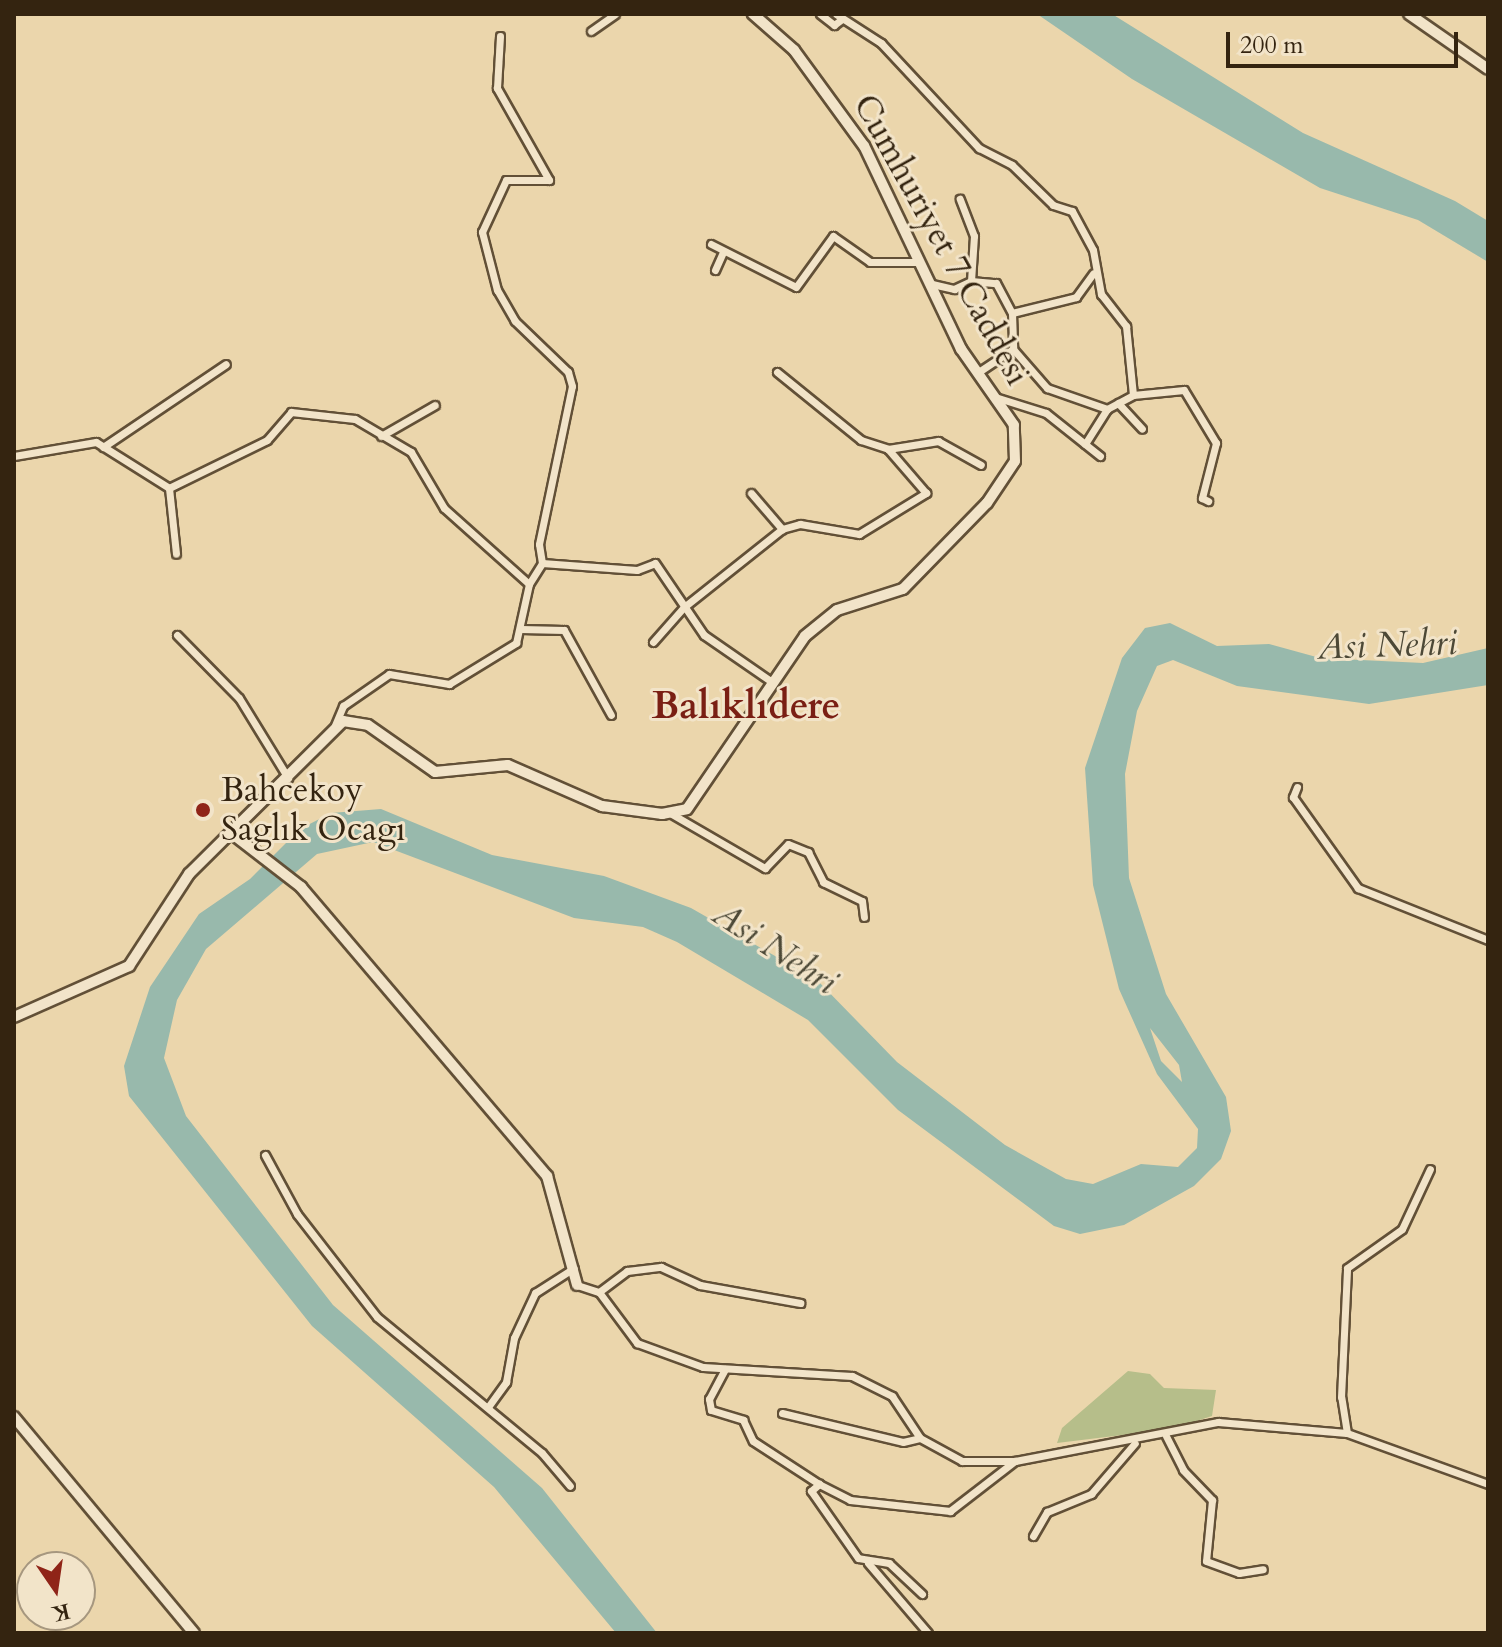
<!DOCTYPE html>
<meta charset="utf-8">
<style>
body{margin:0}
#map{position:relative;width:1502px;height:1647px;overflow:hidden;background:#ebd6ac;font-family:Cardo,serif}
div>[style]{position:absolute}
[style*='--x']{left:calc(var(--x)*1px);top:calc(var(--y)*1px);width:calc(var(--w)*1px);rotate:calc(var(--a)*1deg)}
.green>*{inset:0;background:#b6be8a}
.water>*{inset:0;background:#98b9ac}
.roads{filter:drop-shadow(2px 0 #625037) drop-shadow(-2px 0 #625037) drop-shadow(0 2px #625037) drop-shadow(0 -2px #625037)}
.street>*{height:7px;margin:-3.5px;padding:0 3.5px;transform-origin:3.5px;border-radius:3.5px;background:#f2e4c9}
.secondary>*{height:10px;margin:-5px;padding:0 5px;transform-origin:5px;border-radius:5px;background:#f2e4c9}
.dots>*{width:22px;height:22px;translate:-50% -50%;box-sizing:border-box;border:4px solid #f2e4c9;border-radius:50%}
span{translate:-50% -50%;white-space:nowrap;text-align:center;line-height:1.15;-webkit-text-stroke:6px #f2e4c9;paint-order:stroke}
.street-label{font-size:34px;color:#342410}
.poi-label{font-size:34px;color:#342410}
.left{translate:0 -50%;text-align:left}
.water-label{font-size:36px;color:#4d4937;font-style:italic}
.quarter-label{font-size:38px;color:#7a1f14;font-weight:700}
.frame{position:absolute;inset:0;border:16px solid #342410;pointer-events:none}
.north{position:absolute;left:16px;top:1551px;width:80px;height:80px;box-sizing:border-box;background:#f2e4c9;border:2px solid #a6977f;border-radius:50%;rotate:167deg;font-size:22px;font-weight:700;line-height:32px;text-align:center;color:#342410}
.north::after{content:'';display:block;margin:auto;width:28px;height:36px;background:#8f2418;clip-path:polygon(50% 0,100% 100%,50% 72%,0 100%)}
.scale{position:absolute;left:1226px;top:32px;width:232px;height:36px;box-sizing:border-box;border:4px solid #342410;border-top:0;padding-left:10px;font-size:24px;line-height:28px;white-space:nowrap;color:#342410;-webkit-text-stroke:6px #f2e4c9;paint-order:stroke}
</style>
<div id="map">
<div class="green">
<i style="clip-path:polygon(1128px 1371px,1150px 1374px,1164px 1388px,1216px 1390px,1212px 1416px,1172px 1429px,1057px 1443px,1062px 1428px)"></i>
</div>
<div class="water">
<i style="clip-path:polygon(1037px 14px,1112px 14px,1303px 133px,1455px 201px,1488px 221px,1488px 262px,1418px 220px,1320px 188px,1132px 79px)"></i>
<i style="clip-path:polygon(evenodd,1170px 623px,1217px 646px,1269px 644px,1320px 658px,1423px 663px,1488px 648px,1488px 685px,1369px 704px,1237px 686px,1173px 660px,1157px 666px,1137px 711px,1125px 774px,1129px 878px,1166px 994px,1226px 1097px,1231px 1131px,1221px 1159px,1194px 1186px,1124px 1225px,1080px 1234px,1054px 1226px,898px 1110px,808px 1020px,677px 942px,643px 927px,574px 918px,373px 842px,317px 854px,206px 949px,177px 1000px,164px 1058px,186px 1116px,333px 1305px,542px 1488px,657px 1633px,616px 1633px,494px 1487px,312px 1326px,129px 1096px,124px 1066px,150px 987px,199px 914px,250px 879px,300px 829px,331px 813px,381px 809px,492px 855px,604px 876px,691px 908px,817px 980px,897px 1062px,1005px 1145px,1066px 1179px,1093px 1184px,1141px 1164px,1178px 1167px,1197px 1148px,1198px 1129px,1157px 1074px,1119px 989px,1093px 885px,1085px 768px,1122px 658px,1145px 628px,1170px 623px,1150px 1028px,1179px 1065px,1182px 1082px,1161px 1061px,1150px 1028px)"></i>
</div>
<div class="roads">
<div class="street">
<i style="--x:820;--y:14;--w:18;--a:38"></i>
<i style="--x:834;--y:25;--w:10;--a:-37"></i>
<i style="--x:836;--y:14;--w:54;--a:32.8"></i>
<i style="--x:881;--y:43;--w:144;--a:47"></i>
<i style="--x:979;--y:148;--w:37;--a:27"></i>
<i style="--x:1012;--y:165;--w:57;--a:44.3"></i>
<i style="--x:1053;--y:205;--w:20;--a:18"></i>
<i style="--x:1072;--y:211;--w:44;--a:61.7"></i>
<i style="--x:1093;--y:250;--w:45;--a:79.7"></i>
<i style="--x:1101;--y:294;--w:41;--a:52"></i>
<i style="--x:1126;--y:326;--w:69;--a:84.2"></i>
<i style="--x:591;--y:31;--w:29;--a:-35"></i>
<i style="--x:711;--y:244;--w:95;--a:26.8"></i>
<i style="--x:796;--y:287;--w:63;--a:-54"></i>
<i style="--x:833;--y:236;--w:45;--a:35.1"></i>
<i style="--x:870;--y:262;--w:50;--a:0"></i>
<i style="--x:715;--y:270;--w:20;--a:-66"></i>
<i style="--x:971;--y:281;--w:25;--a:5"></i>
<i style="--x:996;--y:283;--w:34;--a:62"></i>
<i style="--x:1012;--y:313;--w:36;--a:88"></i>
<i style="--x:932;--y:284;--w:23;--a:13"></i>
<i style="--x:954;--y:289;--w:19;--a:-25"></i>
<i style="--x:971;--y:281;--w:45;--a:-86.2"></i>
<i style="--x:974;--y:236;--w:40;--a:-111"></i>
<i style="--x:1012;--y:313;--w:66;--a:-14"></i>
<i style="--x:1076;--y:297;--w:29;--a:-54"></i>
<i style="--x:777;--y:372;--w:108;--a:39"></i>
<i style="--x:861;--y:440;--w:28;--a:18"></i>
<i style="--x:888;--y:449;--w:51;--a:-9.1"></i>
<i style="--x:938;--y:441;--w:49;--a:29.2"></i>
<i style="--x:977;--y:373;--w:43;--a:-33.7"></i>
<i style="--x:1013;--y:349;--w:52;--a:48.9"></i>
<i style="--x:1047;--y:388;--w:64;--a:19.3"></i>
<i style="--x:1107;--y:409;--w:30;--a:-28"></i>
<i style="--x:1133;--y:395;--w:51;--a:-5.6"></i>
<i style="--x:1184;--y:390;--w:62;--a:58.9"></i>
<i style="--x:1216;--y:443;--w:57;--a:104.3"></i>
<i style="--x:1202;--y:498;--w:7;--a:27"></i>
<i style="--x:995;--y:397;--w:53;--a:17.4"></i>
<i style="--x:1046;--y:413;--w:69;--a:38.5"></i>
<i style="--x:1118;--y:403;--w:35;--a:47"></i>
<i style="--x:381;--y:436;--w:62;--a:-29.9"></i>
<i style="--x:1085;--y:444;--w:41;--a:-57.8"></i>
<i style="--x:103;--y:447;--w:148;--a:-34"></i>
<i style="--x:14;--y:456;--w:83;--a:-9.7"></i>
<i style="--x:96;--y:442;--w:86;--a:32.2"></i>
<i style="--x:169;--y:488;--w:109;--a:-26.1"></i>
<i style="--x:267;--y:440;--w:37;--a:-49"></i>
<i style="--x:291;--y:412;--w:64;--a:6.2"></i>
<i style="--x:355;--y:419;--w:65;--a:30.5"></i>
<i style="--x:411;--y:452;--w:65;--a:59.5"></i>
<i style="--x:444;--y:508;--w:114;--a:41.8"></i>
<i style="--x:169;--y:488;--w:66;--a:83.9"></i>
<i style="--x:751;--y:493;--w:48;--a:49.3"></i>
<i style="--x:542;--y:563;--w:95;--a:4.2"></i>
<i style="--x:637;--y:570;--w:19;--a:-21"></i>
<i style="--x:655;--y:563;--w:87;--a:55.8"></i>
<i style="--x:704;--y:635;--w:79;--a:34.7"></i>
<i style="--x:521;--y:629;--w:43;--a:1.3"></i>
<i style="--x:564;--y:630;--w:97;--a:61.1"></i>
<i style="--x:177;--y:635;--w:88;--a:45.5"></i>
<i style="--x:239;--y:698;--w:94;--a:58.5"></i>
<i style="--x:653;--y:642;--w:47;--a:-48.5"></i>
<i style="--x:684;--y:607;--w:125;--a:-38.5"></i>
<i style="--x:782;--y:529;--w:19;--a:-16"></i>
<i style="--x:800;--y:524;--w:60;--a:9.6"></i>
<i style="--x:859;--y:534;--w:79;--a:-31.5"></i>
<i style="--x:926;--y:493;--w:58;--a:-130.8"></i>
<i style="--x:335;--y:725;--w:21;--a:-67"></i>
<i style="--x:343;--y:706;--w:56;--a:-34.8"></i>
<i style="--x:389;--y:674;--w:61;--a:9.5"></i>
<i style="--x:449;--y:684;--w:79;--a:-31.5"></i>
<i style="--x:516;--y:643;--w:60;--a:-77.6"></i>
<i style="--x:529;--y:584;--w:25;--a:-58"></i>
<i style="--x:542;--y:563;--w:19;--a:-99"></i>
<i style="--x:539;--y:544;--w:161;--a:-78.2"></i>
<i style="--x:572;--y:386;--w:15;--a:-106"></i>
<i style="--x:568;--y:372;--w:74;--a:-136.1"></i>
<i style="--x:515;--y:321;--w:36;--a:-120"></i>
<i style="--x:497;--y:290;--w:60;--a:-104.5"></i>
<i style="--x:482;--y:232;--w:57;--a:-65.2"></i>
<i style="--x:506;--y:180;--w:43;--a:0"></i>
<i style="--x:549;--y:180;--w:106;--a:-119.5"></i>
<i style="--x:497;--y:88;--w:52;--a:-86.7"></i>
<i style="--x:1297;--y:787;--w:11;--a:112"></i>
<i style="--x:1293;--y:797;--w:112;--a:54.5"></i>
<i style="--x:1358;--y:888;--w:140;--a:21.8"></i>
<i style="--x:670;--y:813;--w:110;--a:30.1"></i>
<i style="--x:765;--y:868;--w:33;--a:-46"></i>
<i style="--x:788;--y:844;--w:22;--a:22"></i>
<i style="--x:808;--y:852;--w:34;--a:63"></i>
<i style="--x:823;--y:882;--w:43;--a:26"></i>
<i style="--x:862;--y:901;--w:16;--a:83"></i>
<i style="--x:265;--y:1155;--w:67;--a:61.5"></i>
<i style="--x:297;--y:1214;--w:130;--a:52.2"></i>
<i style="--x:377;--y:1317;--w:214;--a:39.5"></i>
<i style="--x:542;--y:1453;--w:43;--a:49.7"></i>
<i style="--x:577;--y:1285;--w:23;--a:18"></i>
<i style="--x:599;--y:1292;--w:64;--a:53.3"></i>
<i style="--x:637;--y:1343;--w:70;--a:20"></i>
<i style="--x:703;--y:1367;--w:149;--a:3.5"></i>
<i style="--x:852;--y:1376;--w:45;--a:26.6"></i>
<i style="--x:892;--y:1396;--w:50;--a:56.3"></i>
<i style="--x:920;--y:1438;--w:48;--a:28.7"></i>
<i style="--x:962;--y:1461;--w:53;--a:0"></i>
<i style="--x:1015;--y:1461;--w:207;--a:-10.9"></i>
<i style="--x:1218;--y:1422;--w:129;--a:4.9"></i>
<i style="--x:1347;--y:1433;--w:150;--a:19.9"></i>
<i style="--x:599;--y:1292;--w:35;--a:-37"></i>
<i style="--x:627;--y:1271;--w:34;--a:-7"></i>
<i style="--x:661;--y:1267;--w:43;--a:24.8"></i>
<i style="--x:700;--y:1285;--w:102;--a:10.2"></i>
<i style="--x:725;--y:1369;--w:34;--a:118"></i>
<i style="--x:709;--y:1399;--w:11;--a:80"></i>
<i style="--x:711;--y:1410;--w:34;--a:17"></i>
<i style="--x:743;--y:1420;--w:23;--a:65"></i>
<i style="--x:753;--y:1441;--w:79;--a:33.1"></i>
<i style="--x:488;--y:1407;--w:31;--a:-54"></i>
<i style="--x:506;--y:1382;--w:45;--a:-79.7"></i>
<i style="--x:514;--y:1338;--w:50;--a:-65"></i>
<i style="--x:535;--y:1293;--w:46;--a:-32.7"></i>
<i style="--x:782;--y:1413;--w:124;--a:13.5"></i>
<i style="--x:903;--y:1442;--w:17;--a:-13"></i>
<i style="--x:1347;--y:1433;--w:36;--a:-99"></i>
<i style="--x:1341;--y:1397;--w:129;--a:-87.3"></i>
<i style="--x:1347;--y:1268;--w:67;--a:-35.3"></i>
<i style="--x:1402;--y:1229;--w:66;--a:-65"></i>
<i style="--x:1166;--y:1436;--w:38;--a:63"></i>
<i style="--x:1183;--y:1470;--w:42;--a:46"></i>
<i style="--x:1212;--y:1500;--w:61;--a:95.6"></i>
<i style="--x:1206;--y:1561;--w:35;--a:20"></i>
<i style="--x:1239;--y:1573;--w:24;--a:-9"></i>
<i style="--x:1033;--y:1536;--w:28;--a:-60"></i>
<i style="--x:1047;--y:1512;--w:48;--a:-22.2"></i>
<i style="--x:1091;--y:1494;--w:67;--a:-49.2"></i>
<i style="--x:868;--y:1563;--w:92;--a:49.4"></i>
<i style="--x:922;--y:1594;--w:45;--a:-136.8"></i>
<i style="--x:889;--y:1563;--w:31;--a:-171"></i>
<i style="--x:858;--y:1558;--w:82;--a:-125"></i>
<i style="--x:811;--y:1491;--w:11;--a:-41"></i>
<i style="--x:819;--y:1484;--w:35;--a:27"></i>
<i style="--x:850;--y:1500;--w:101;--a:6.3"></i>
<i style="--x:950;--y:1511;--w:82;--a:-37.6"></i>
</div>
<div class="secondary">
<i style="--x:1409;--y:14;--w:96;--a:34.8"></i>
<i style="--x:234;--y:835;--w:85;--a:37.8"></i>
<i style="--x:301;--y:887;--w:380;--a:49.6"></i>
<i style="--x:547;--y:1176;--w:113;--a:74.6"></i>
<i style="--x:14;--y:1017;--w:126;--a:-23.9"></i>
<i style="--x:129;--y:966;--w:110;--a:-56.9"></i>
<i style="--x:189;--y:874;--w:217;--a:-44.8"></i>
<i style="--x:343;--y:721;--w:25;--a:9"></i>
<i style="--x:368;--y:725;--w:82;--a:35"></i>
<i style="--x:435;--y:772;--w:73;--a:-5.5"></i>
<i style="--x:508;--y:765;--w:103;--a:23.6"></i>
<i style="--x:602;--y:806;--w:61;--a:7.6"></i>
<i style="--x:662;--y:814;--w:25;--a:-11"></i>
<i style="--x:687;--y:809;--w:209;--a:-55.7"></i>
<i style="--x:805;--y:636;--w:41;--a:-39.1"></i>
<i style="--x:837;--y:610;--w:69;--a:-17.7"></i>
<i style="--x:903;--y:589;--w:120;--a:-45.7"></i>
<i style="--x:987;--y:503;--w:50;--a:-56.3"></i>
<i style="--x:1015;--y:461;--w:36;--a:-92"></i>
<i style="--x:1014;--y:425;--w:93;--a:-124.9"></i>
<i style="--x:961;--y:349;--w:225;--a:-115.5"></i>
<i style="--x:864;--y:146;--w:119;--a:-126.1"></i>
<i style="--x:794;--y:50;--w:55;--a:-138.7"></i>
<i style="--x:14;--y:1417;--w:281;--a:50.2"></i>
</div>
</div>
<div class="dots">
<i style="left:203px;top:810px;background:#8f2418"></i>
</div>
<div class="street-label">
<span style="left:941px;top:240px;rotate:61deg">Cumhuriyet 7 Caddesi</span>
</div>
<div class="poi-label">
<span class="left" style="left:221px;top:810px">Bahcekoy<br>Saglık Ocagı</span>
</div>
<div class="water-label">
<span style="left:1387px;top:645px;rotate:-2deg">Asi Nehri</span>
<span style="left:775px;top:948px;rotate:33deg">Asi Nehri</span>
</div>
<div class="quarter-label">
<span style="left:746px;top:707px">Balıklıdere</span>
</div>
<div class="frame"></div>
<div class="north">K</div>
<div class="scale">200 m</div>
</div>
